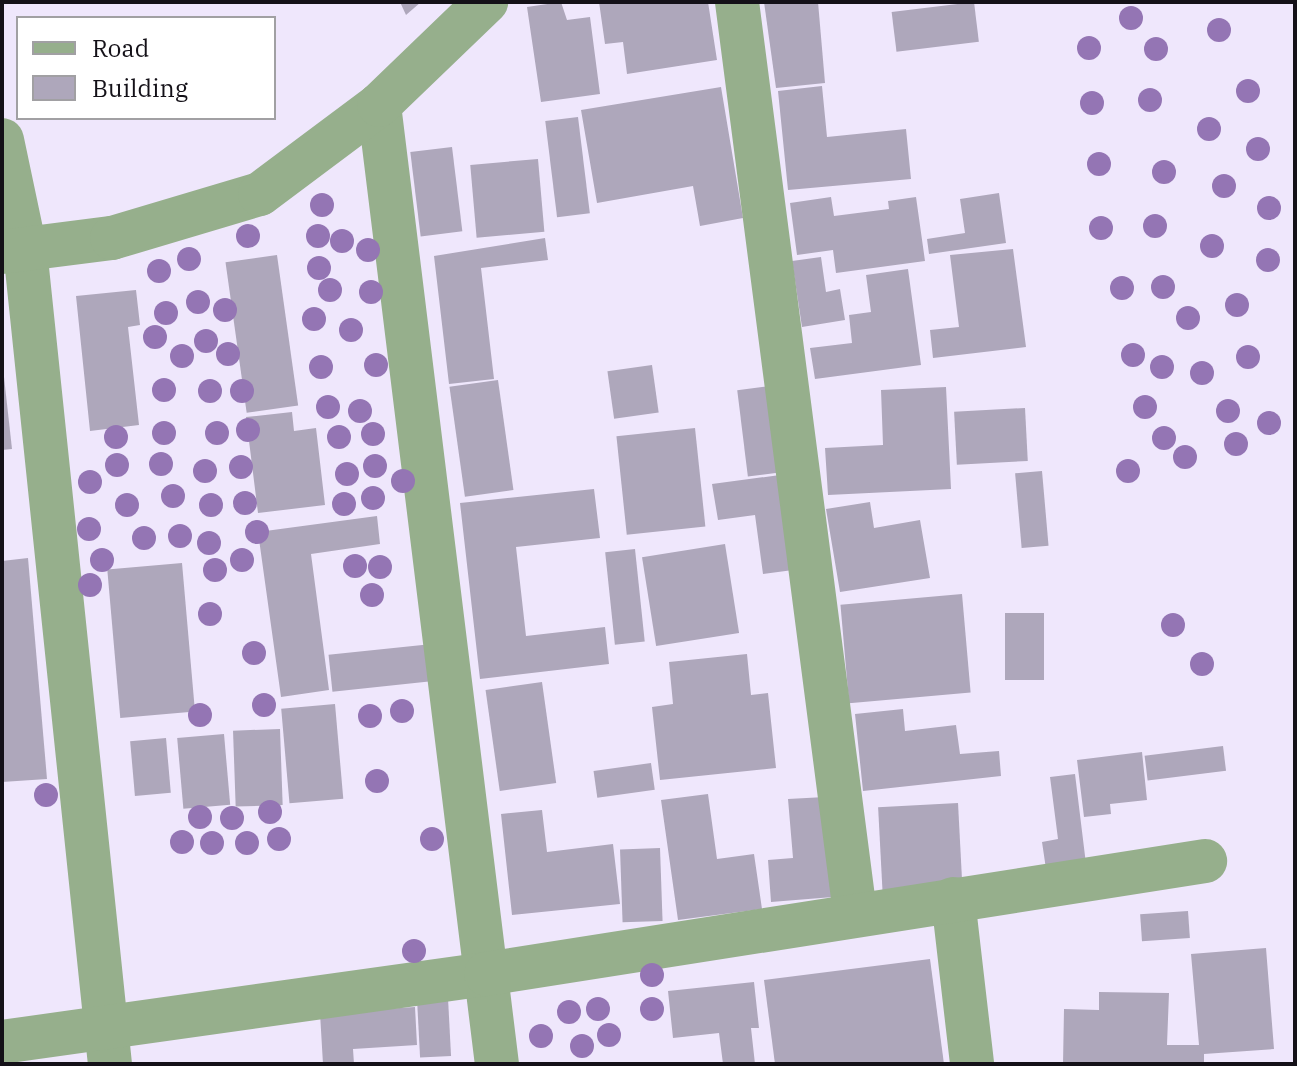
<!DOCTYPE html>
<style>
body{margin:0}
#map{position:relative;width:1297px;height:1066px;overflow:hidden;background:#efe7fc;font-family:"IBM Plex Serif",serif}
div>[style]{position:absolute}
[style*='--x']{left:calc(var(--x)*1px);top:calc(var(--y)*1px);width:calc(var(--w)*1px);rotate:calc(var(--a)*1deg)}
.building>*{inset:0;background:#aea7bb;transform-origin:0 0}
.minor>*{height:44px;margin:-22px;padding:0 22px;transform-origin:22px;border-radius:22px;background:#96af8c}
.trees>*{width:24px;height:24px;margin:-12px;border-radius:50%;background:#9475b4}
span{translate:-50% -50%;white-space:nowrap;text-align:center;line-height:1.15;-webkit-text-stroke:6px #fff;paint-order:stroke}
.frame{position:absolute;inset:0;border:4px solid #141118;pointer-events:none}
.legend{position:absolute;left:16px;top:16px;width:260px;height:104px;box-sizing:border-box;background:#fff;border:2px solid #a1a0a3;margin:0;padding:10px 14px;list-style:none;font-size:24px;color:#141118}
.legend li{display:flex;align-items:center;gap:16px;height:40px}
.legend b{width:40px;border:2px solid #a1a0a3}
</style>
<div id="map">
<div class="building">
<i style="clip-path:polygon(400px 2px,421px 2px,406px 15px)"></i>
<i style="clip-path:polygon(561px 2px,567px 20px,590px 17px,600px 94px,541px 102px,527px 7px)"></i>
<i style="clip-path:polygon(599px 2px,708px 2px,717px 60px,627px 74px,623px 42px,605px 44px)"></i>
<i style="clip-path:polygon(764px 2px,818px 2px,825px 83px,776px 88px)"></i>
<i style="left:974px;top:2px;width:40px;height:83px;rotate:83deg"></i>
<i style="clip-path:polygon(822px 86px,827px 137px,906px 129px,911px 179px,788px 190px,778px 91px)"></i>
<i style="clip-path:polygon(721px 87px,743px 218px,700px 226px,693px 186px,597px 203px,581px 110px)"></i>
<i style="left:578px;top:117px;width:97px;height:33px;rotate:83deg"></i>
<i style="left:452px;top:147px;width:85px;height:42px;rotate:83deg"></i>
<i style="left:538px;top:159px;width:73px;height:68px;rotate:85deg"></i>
<i style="clip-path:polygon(999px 193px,1006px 243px,929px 254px,927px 239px,965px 233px,960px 199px)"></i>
<i style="clip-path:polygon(831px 197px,834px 216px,889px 209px,888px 201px,916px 197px,925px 261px,836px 273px,833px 250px,797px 255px,790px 203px)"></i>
<i style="clip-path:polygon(545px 238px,548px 260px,481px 268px,494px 379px,449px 384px,434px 256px)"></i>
<i style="clip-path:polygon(1013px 249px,1026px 347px,933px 358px,930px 330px,959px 327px,950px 255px)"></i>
<i style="left:277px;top:255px;width:152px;height:52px;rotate:82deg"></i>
<i style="clip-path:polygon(821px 257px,826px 292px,840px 289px,845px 320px,802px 327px,792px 261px)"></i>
<i style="clip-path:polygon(908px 269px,921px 365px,815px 379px,810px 348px,852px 343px,849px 315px,871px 312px,866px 275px)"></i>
<i style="clip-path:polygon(136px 290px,140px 325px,128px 327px,139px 425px,90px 431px,76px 296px)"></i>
<i style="clip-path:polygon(2px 359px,12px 449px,2px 450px)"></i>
<i style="left:652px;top:365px;width:48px;height:45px;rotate:82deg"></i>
<i style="left:498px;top:380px;width:111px;height:49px;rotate:82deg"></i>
<i style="left:771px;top:386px;width:87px;height:34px;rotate:83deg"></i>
<i style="clip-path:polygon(946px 387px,951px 489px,828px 495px,825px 448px,883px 445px,881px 390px)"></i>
<i style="left:1025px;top:408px;width:53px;height:71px;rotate:87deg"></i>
<i style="clip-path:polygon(292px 412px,294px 431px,316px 428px,325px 505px,258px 513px,246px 417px)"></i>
<i style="left:695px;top:428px;width:99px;height:79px;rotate:84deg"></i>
<i style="left:1042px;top:471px;width:75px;height:27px;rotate:85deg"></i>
<i style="clip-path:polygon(780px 475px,793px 570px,763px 574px,755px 515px,718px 520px,712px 484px)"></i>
<i style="clip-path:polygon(594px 489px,600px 538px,516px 547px,526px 636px,605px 627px,609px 664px,480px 679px,460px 503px)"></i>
<i style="clip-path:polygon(870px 502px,874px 528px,920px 520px,930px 578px,840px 592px,826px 509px)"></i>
<i style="clip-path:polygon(377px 516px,380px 544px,311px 554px,329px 690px,281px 697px,258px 532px)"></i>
<i style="left:725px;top:544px;width:90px;height:84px;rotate:81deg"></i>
<i style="left:635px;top:549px;width:93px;height:30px;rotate:84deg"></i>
<i style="clip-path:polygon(28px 558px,47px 779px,2px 782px,2px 561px)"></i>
<i style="left:182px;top:563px;width:149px;height:75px;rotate:85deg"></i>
<i style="left:962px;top:594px;width:99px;height:122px;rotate:85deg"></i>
<i style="left:1005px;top:613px;width:39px;height:67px"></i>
<i style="left:432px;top:644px;width:37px;height:104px;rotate:84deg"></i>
<i style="clip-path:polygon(747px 654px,751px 695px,768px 693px,776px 768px,660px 780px,652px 707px,673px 704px,669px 662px)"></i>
<i style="left:542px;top:682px;width:102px;height:57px;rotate:82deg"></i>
<i style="left:335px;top:704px;width:95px;height:54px;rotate:85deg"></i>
<i style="clip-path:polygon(903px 709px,905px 731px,956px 725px,960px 754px,999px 751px,1001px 776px,863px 791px,855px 714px)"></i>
<i style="left:280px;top:729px;width:76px;height:47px;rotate:88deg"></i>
<i style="left:224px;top:734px;width:71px;height:47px;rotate:85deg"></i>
<i style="left:166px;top:738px;width:55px;height:36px;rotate:85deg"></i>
<i style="left:1223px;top:746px;width:25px;height:79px;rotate:83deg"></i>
<i style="clip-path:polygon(1142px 752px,1147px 800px,1110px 804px,1111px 814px,1084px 817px,1077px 760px)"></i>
<i style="left:651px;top:763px;width:27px;height:58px;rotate:82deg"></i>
<i style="clip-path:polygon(1075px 774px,1086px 864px,1046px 869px,1042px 842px,1058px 839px,1050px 777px)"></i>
<i style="clip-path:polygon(708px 794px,717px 859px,754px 854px,762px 909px,678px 920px,661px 800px)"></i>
<i style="clip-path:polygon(825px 797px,833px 897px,771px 902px,768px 860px,793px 858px,788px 799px)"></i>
<i style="left:958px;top:803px;width:83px;height:80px;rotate:87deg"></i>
<i style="clip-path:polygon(542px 810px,547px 852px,613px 844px,620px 904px,512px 915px,501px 814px)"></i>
<i style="left:660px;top:848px;width:73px;height:40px;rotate:88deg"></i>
<i style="left:1188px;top:911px;width:27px;height:48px;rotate:86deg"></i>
<i style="clip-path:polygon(1266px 948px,1274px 1049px,1204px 1054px,1204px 1064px,1063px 1064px,1064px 1009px,1099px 1010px,1099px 992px,1169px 993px,1167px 1045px,1199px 1045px,1191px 954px)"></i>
<i style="clip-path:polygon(930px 959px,944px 1064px,775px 1064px,764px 980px)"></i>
<i style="clip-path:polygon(754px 982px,759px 1028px,751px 1028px,755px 1064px,723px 1064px,719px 1033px,673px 1038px,668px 991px)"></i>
<i style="left:448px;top:998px;width:58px;height:31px;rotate:87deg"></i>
<i style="clip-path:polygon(415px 1007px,417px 1045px,353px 1049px,354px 1064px,323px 1064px,320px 1013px)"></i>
</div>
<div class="minor">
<i style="--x:737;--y:2;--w:919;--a:82.62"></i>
<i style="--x:379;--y:105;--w:966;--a:82.99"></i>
<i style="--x:2;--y:140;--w:111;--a:78.1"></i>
<i style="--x:25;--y:249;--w:819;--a:84.05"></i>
<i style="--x:2;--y:252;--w:111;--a:-7.3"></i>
<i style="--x:112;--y:238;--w:154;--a:-16.6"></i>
<i style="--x:260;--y:194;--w:149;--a:-36.8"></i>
<i style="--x:379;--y:105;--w:149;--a:-43.9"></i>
<i style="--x:953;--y:899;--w:166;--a:83.4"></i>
<i style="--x:2;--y:1042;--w:489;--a:-8"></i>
<i style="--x:486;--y:974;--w:728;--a:-8.93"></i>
</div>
<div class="trees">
<i style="left:1131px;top:18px"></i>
<i style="left:1219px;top:30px"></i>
<i style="left:1089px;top:48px"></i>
<i style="left:1156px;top:49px"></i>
<i style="left:1248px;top:91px"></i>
<i style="left:1150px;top:100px"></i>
<i style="left:1092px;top:103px"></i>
<i style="left:1209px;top:129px"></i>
<i style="left:1258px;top:149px"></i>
<i style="left:1099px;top:164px"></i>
<i style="left:1164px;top:172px"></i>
<i style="left:1224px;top:186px"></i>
<i style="left:322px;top:205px"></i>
<i style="left:1269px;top:208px"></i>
<i style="left:1155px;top:226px"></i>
<i style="left:1101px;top:228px"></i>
<i style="left:248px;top:236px"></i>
<i style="left:318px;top:236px"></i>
<i style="left:342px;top:241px"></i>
<i style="left:1212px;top:246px"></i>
<i style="left:368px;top:250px"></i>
<i style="left:189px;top:259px"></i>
<i style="left:1268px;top:260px"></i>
<i style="left:319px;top:268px"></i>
<i style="left:159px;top:271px"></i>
<i style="left:1163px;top:287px"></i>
<i style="left:1122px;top:288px"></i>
<i style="left:330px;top:290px"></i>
<i style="left:371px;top:292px"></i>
<i style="left:198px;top:302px"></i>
<i style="left:1237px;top:305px"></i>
<i style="left:225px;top:310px"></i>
<i style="left:166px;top:313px"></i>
<i style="left:1188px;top:318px"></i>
<i style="left:314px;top:319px"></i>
<i style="left:351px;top:330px"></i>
<i style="left:155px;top:337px"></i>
<i style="left:206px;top:341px"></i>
<i style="left:228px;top:354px"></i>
<i style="left:1133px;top:355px"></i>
<i style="left:182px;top:356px"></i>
<i style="left:1248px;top:357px"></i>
<i style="left:376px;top:365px"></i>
<i style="left:321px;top:367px"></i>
<i style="left:1162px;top:367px"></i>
<i style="left:1202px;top:373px"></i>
<i style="left:164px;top:390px"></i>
<i style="left:210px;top:391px"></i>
<i style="left:242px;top:391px"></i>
<i style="left:328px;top:407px"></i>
<i style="left:1145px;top:407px"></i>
<i style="left:360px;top:411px"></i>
<i style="left:1228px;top:411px"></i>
<i style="left:1269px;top:423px"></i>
<i style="left:248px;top:430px"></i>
<i style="left:164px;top:433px"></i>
<i style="left:217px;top:433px"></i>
<i style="left:373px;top:434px"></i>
<i style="left:116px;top:437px"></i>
<i style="left:339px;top:437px"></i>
<i style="left:1164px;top:438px"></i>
<i style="left:1236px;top:444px"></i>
<i style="left:1185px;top:457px"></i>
<i style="left:161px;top:464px"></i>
<i style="left:117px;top:465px"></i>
<i style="left:375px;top:466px"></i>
<i style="left:241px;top:467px"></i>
<i style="left:205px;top:471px"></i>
<i style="left:1128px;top:471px"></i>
<i style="left:347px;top:474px"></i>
<i style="left:403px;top:481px"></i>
<i style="left:90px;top:482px"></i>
<i style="left:173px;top:496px"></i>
<i style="left:373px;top:498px"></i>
<i style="left:245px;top:503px"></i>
<i style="left:344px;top:504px"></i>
<i style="left:127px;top:505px"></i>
<i style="left:211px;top:505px"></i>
<i style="left:89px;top:529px"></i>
<i style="left:257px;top:532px"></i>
<i style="left:180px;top:536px"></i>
<i style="left:144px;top:538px"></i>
<i style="left:209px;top:543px"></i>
<i style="left:102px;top:560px"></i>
<i style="left:242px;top:560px"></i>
<i style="left:355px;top:566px"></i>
<i style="left:380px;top:567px"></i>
<i style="left:215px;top:570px"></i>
<i style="left:90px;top:585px"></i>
<i style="left:372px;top:595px"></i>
<i style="left:210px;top:614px"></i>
<i style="left:1173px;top:625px"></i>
<i style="left:254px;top:653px"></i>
<i style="left:1202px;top:664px"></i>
<i style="left:264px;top:705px"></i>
<i style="left:402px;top:711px"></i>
<i style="left:200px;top:715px"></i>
<i style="left:370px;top:716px"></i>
<i style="left:377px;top:781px"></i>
<i style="left:46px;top:795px"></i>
<i style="left:270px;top:812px"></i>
<i style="left:200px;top:817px"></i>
<i style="left:232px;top:818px"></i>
<i style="left:279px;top:839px"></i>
<i style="left:432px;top:839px"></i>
<i style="left:182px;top:842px"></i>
<i style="left:212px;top:843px"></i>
<i style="left:247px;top:843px"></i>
<i style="left:414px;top:951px"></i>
<i style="left:652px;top:975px"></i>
<i style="left:598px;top:1009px"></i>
<i style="left:652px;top:1009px"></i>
<i style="left:569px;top:1012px"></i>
<i style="left:609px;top:1035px"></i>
<i style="left:541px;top:1036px"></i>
<i style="left:582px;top:1046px"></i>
</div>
<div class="frame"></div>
<ul class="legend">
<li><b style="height:10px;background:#96af8c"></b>Road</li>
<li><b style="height:22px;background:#aea7bb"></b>Building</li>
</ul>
</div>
